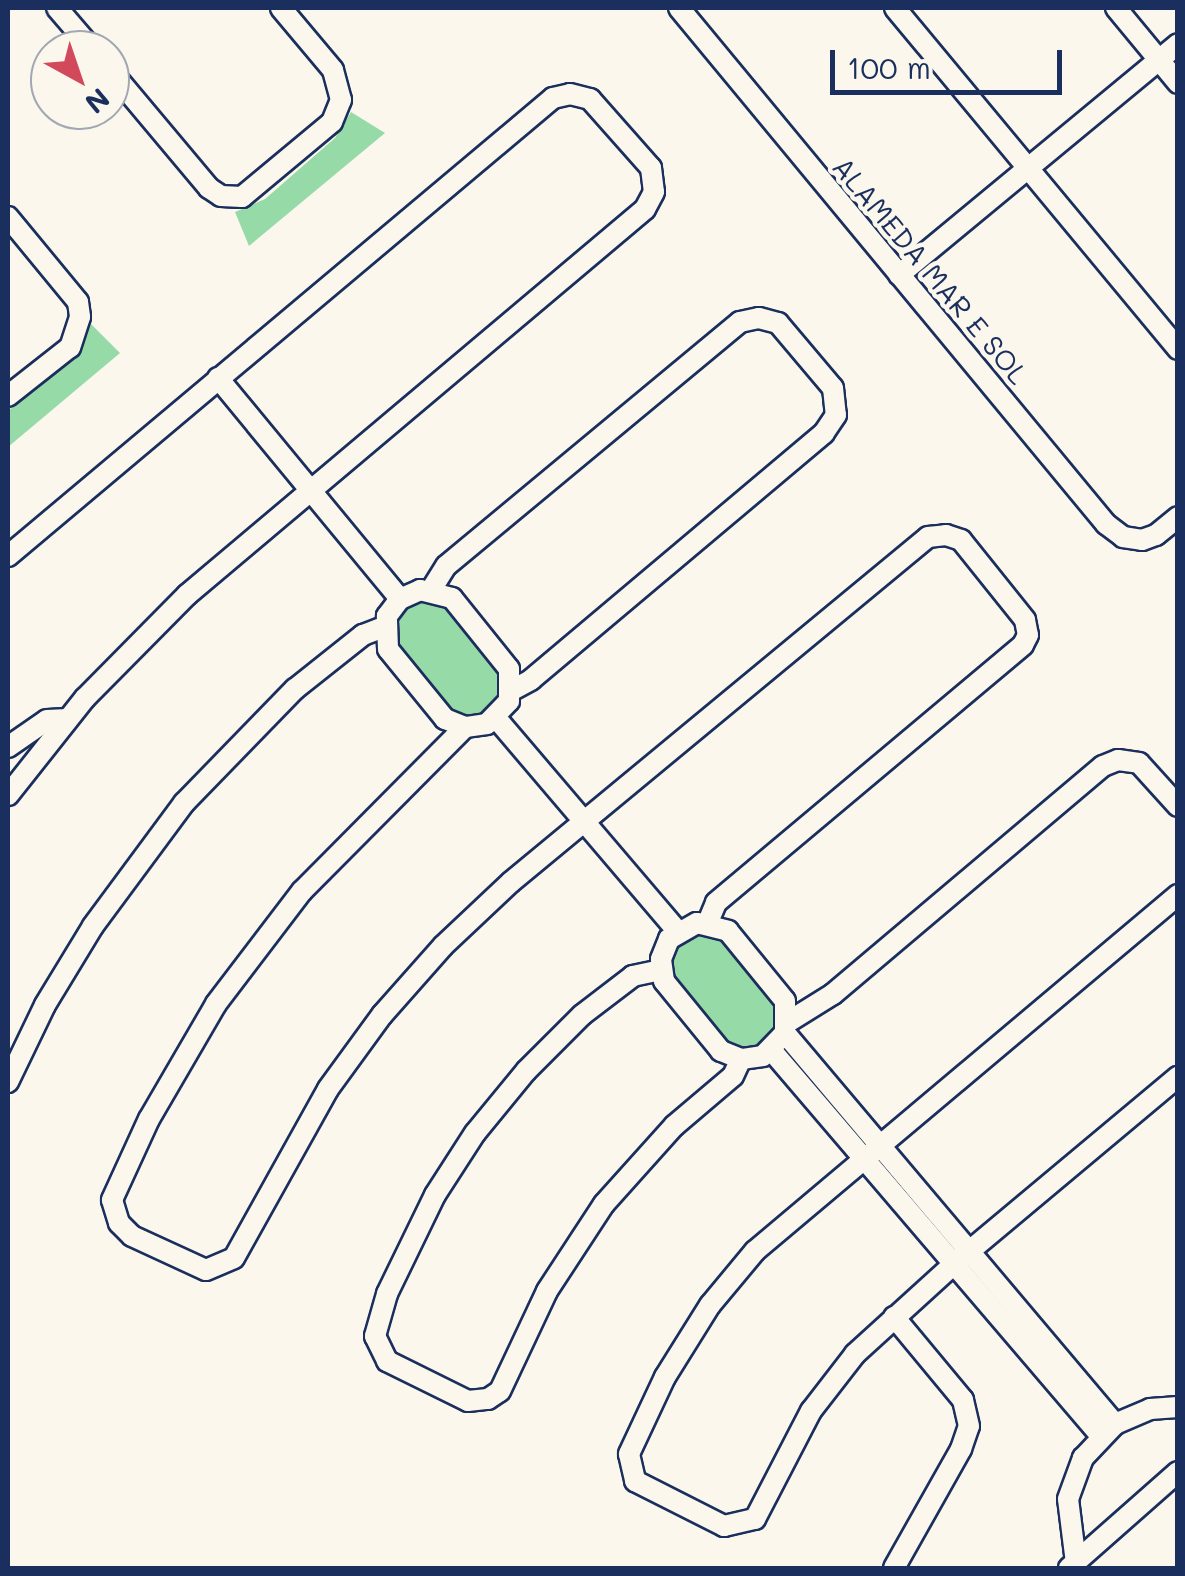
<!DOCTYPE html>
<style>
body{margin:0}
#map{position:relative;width:1185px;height:1576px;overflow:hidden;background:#fbf7ec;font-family:Mali,sans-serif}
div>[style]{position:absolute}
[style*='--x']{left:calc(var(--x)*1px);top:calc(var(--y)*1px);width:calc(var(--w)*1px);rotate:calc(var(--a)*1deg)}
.green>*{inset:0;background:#96dba7}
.roads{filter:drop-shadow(2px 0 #1b2f5e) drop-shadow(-2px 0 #1b2f5e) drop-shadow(0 2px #1b2f5e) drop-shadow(0 -2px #1b2f5e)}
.minor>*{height:20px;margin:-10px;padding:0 10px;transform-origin:10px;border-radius:10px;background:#fbf7ec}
span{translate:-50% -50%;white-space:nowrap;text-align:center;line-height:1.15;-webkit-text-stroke:9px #fbf7ec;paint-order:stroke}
.street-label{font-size:28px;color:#1b2f5e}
.frame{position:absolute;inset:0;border:10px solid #1b2f5e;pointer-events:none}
.north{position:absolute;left:30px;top:30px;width:100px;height:100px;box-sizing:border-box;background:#fbf7ec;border:2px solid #a1a7b3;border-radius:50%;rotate:140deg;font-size:28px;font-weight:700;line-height:40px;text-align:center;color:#1b2f5e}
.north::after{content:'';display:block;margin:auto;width:35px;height:45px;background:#d1495b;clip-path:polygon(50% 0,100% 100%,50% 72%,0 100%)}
.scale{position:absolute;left:830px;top:50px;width:232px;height:45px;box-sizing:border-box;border:5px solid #1b2f5e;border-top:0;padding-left:12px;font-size:30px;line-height:35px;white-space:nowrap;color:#1b2f5e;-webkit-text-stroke:8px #fbf7ec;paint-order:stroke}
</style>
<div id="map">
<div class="green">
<i style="clip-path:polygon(351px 112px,385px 133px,249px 246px,235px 212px,265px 199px,335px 138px)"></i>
<i style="clip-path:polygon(91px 324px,120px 353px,8px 447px,8px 411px,75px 353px)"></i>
<i style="clip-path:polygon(421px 598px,446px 605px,501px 672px,502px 698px,483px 716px,466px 719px,450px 712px,395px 645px,399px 612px)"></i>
<i style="clip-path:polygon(698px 931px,723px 937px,773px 997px,780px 1013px,773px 1038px,751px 1051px,726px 1045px,671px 977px,669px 960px,676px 944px)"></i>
</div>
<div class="roads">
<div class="minor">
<i style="--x:57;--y:8;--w:55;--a:49.4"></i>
<i style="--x:679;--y:8;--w:670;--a:50.39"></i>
<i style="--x:1106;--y:524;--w:21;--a:37"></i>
<i style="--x:1123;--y:537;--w:19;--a:9"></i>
<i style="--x:1142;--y:540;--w:15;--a:-20"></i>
<i style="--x:1156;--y:535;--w:28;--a:-39"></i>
<i style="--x:895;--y:8;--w:443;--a:50.3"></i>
<i style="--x:1116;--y:8;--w:97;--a:50.4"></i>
<i style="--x:110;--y:70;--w:154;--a:50"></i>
<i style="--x:209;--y:188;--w:14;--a:34"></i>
<i style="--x:221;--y:196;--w:21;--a:3"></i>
<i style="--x:242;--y:197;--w:117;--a:-39.8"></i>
<i style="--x:332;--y:122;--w:24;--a:-68"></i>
<i style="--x:341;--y:100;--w:31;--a:-105"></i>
<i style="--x:333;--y:70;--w:81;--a:-130"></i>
<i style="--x:8;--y:217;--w:110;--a:50.5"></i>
<i style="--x:78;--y:302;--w:15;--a:82"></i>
<i style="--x:80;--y:317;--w:32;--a:108"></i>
<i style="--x:70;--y:347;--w:79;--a:141.7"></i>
<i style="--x:899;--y:275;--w:362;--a:-39.6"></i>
<i style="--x:218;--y:378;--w:286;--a:50.5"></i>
<i style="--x:8;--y:556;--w:712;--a:-40.04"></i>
<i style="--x:553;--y:98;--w:17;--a:-13"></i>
<i style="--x:570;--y:94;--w:21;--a:14"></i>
<i style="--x:590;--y:99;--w:92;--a:48.5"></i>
<i style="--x:651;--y:168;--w:24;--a:83"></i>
<i style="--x:654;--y:192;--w:19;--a:118"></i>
<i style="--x:645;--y:209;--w:599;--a:139.88"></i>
<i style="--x:187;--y:595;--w:145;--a:134.7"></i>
<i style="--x:85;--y:698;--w:124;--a:128.4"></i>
<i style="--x:420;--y:590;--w:33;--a:14"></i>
<i style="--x:452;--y:598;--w:91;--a:51.2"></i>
<i style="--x:509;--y:669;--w:32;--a:90"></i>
<i style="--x:509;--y:701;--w:32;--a:134"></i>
<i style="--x:487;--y:724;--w:22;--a:172"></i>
<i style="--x:465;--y:727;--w:22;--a:-158"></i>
<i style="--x:445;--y:719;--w:90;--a:-129.2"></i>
<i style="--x:388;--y:649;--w:33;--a:-92"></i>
<i style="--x:387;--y:616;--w:21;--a:-53"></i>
<i style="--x:400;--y:599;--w:22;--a:-24"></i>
<i style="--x:431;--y:590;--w:28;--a:-58"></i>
<i style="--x:446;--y:566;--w:382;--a:-39.7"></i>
<i style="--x:740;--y:322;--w:19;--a:-12"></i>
<i style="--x:759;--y:318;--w:20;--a:15"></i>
<i style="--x:778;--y:323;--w:85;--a:49.8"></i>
<i style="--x:833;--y:388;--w:27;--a:84"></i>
<i style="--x:836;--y:415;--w:22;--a:124"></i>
<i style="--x:824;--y:433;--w:383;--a:139.9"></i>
<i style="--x:531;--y:680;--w:21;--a:152"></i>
<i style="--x:496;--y:718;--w:280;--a:49.6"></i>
<i style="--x:465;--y:727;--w:231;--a:134.8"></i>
<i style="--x:302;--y:891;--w:142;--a:127.3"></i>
<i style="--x:216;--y:1004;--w:133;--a:120.2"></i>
<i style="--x:149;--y:1119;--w:89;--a:114.6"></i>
<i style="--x:112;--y:1200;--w:24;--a:73"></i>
<i style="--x:119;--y:1223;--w:18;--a:45"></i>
<i style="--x:132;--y:1236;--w:81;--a:24.7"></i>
<i style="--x:206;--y:1270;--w:30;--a:-23"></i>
<i style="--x:234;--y:1258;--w:193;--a:-60.9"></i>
<i style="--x:328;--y:1089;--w:92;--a:-53.9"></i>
<i style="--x:382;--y:1015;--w:92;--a:-48.5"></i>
<i style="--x:443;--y:946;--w:93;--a:-43.3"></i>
<i style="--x:511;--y:882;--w:541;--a:-39.6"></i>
<i style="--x:928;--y:537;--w:18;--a:-6"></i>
<i style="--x:946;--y:535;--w:16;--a:18"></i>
<i style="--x:961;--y:540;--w:102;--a:51.3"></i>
<i style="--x:1025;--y:620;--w:15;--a:79"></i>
<i style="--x:1028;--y:635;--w:11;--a:117"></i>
<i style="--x:1023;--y:645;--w:401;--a:140"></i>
<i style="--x:716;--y:903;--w:21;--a:113"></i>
<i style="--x:8;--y:747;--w:47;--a:-34.7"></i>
<i style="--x:47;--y:720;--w:21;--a:-3"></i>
<i style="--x:1178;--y:895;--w:553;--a:139.92"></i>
<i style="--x:755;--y:1251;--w:70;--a:129.8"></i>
<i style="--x:710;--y:1305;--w:85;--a:122"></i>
<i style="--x:665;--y:1377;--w:85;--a:115.1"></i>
<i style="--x:629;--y:1454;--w:28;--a:77"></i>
<i style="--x:635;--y:1481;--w:100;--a:26.8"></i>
<i style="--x:724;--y:1526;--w:32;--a:-13"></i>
<i style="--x:755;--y:1519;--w:122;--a:-62.6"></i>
<i style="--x:811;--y:1411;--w:72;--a:-52.3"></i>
<i style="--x:855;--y:1354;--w:134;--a:-42.3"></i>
<i style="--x:954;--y:1264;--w:292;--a:-39.9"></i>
<i style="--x:697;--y:923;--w:32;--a:14"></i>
<i style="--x:728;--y:931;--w:90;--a:50.8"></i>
<i style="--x:785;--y:1001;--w:32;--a:90"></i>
<i style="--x:785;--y:1033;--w:32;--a:134"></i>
<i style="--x:763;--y:1056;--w:22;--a:172"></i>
<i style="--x:741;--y:1059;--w:22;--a:-158"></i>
<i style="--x:721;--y:1051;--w:90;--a:-129.2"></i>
<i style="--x:664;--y:981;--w:22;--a:-98"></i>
<i style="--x:661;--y:959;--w:22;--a:-68"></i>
<i style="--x:669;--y:939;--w:32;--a:-30"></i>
<i style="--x:661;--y:970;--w:29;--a:168"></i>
<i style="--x:633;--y:976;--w:64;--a:142.6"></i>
<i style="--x:582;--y:1015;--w:79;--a:135"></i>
<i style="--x:526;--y:1071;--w:80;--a:129.4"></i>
<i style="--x:475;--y:1133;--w:74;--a:122.8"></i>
<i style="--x:435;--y:1195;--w:110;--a:115.9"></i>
<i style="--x:387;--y:1294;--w:44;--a:105.9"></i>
<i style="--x:375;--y:1336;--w:28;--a:64"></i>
<i style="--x:387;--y:1361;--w:90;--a:26.3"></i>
<i style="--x:468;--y:1401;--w:20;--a:-6"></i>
<i style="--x:488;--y:1399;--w:14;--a:-34"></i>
<i style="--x:500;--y:1391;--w:110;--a:-64.8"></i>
<i style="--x:547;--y:1291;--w:104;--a:-56.8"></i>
<i style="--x:604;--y:1204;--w:105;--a:-48.1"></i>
<i style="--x:674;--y:1126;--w:77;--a:-40.3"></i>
<i style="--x:733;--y:1076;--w:19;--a:-65"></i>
<i style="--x:788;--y:1022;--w:53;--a:-31.9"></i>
<i style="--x:833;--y:994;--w:353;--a:-40.2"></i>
<i style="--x:1103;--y:766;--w:16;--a:-22"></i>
<i style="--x:1118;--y:760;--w:21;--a:8"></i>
<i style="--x:1139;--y:763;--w:58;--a:47.8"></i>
<i style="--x:785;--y:1033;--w:512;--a:49.84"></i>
<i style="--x:772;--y:1051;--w:506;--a:49.48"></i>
<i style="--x:8;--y:1082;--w:85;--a:-64.3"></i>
<i style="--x:45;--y:1005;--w:92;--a:-58.7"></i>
<i style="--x:93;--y:926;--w:153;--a:-53.5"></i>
<i style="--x:184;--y:803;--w:159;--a:-45.8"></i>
<i style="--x:295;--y:689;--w:87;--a:-38.5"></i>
<i style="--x:363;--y:635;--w:22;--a:-21"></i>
<i style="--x:1076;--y:1563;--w:64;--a:-97.1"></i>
<i style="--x:1068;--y:1499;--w:44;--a:-69.9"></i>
<i style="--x:1083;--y:1458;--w:47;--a:-46.7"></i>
<i style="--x:1115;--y:1424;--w:38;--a:-23"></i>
<i style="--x:1150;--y:1409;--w:28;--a:-4"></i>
<i style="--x:894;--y:1568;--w:137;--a:-60.6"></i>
<i style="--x:961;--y:1449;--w:24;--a:-71"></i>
<i style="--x:969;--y:1426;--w:27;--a:-103"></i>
<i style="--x:963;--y:1400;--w:108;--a:-129.7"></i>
<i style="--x:1069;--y:1568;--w:145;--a:-41.4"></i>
</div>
</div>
<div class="street-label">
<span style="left:931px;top:270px;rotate:50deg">ALAMEDA MAR E SOL</span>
</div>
<div class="frame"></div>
<div class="north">N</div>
<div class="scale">100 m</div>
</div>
